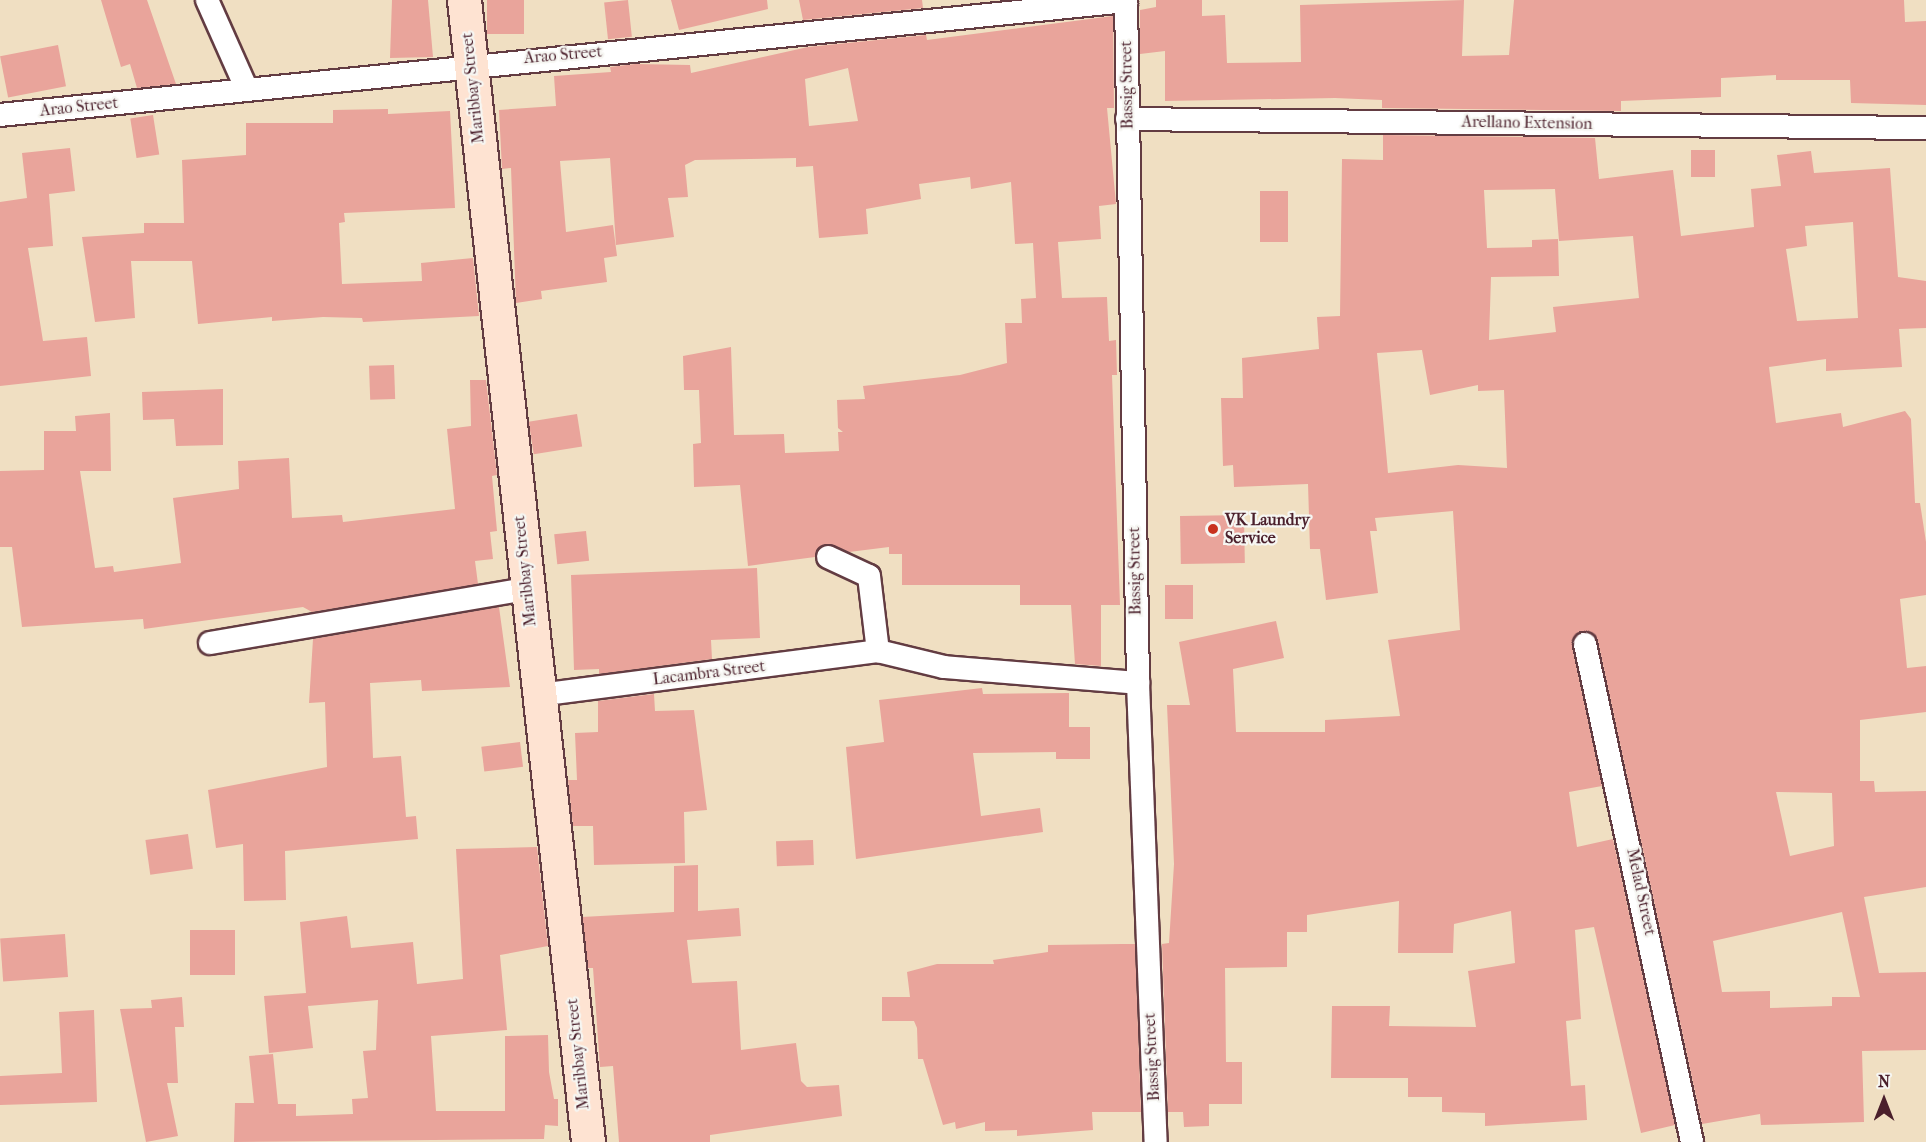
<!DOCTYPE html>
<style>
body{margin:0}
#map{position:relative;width:1926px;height:1142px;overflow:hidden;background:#f0dfc2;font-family:"IM FELL French Canon",serif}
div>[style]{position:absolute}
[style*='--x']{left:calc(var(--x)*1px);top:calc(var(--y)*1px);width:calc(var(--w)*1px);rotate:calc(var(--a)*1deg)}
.building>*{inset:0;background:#e9a49b;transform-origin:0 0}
.roads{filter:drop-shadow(2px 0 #633c42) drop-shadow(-2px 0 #633c42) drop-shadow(0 2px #633c42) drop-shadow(0 -2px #633c42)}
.street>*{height:22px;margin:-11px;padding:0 11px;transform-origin:11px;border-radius:11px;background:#fff}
.secondary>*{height:33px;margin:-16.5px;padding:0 16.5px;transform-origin:16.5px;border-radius:16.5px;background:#fee3d2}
.dots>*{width:16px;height:16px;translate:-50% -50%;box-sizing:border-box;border:3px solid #f6f6f2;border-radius:50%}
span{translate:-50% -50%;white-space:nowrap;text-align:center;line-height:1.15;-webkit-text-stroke:4.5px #f6f6f2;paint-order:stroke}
.street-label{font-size:16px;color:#4a1f2b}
.poi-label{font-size:16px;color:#4a1f2b;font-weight:700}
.left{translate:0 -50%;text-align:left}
.north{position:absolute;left:1854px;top:1070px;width:60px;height:60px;-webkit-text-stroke:4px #f6f6f2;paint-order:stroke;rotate:0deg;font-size:16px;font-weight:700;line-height:24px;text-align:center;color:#4a1f2b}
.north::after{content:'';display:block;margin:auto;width:21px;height:27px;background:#4a1f2b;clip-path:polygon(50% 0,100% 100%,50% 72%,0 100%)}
</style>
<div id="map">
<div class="building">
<i style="clip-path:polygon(101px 0,147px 0,176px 84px,137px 88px,130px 64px,121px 67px)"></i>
<i style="clip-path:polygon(392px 0,428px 0,433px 57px,390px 58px)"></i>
<i style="left:487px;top:0;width:37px;height:34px"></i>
<i style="left:628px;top:0;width:37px;height:24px;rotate:84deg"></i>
<i style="clip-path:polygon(671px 0,767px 0,768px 9px,679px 30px)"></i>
<i style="clip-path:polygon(799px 0,922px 0,923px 8px,803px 20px)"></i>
<i style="clip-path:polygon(1156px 0,1202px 0,1202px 16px,1225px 15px,1227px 63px,1301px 62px,1300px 5px,1464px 0,1462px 56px,1509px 55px,1514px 0,1904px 0,1905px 22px,1926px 21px,1926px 105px,1851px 103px,1850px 80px,1776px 80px,1776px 75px,1721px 78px,1721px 97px,1621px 101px,1621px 111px,1382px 108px,1382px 100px,1335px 98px,1165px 101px,1165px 51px,1140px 54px,1140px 10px,1156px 7px)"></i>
<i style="clip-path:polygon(evenodd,1113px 16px,1114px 108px,1107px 108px,1116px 204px,1099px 206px,1101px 239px,1058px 242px,1062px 298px,1107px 297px,1109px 341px,1116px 340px,1117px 375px,1112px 375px,1120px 605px,1101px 605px,1101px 666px,1075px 664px,1071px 605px,1020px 605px,1020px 585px,902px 585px,902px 554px,889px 554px,889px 547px,849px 552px,826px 544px,815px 557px,748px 566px,740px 485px,694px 487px,693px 444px,701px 443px,699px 390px,684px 390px,683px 356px,731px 347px,734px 435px,784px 434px,785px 453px,839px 451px,838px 432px,843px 432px,838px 428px,837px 400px,865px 399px,863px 386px,960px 375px,1007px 363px,1005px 323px,1022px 323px,1021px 299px,1036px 298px,1033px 243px,1015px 244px,1011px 182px,971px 189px,970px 177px,919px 184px,921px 199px,866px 209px,868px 234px,819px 238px,813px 166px,796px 167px,796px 158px,695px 160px,685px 165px,688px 197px,668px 198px,674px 237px,616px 245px,610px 158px,560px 161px,566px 232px,613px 225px,617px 256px,604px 258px,607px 282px,541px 291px,542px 299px,516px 303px,511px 168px,502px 169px,499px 110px,556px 106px,554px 76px,611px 72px,610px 67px,635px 64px,690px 65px,691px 73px,808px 47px,926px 35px,927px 40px,1113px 16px,848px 68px,858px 121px,809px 126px,805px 79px,848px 68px)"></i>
<i style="left:58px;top:45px;width:42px;height:59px;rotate:79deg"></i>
<i style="clip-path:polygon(388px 109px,388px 114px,450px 111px,455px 208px,344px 213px,345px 222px,339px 223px,342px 284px,422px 281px,421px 263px,473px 258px,479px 316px,363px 322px,362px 318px,323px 317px,272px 321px,272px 317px,198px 324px,192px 261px,131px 261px,135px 318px,95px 322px,82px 237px,144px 233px,144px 223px,184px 223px,182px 160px,246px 155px,246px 123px,333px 123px,333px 110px)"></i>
<i style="left:153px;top:115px;width:40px;height:23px;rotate:81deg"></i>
<i style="clip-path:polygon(evenodd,1383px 135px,1595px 138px,1599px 179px,1673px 170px,1681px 236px,1754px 227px,1751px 189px,1781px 186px,1777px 155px,1811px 151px,1814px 173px,1890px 168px,1898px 277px,1926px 281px,1926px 328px,1899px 329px,1902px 367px,1826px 371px,1826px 359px,1769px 367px,1776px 423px,1841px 413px,1843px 427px,1905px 411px,1911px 419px,1915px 503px,1920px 503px,1926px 542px,1926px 595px,1900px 599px,1907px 668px,1926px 666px,1926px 712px,1860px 720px,1860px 781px,1874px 781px,1875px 792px,1926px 791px,1926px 887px,1864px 897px,1879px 973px,1926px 972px,1926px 1050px,1862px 1051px,1864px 1122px,1761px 1125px,1760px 1114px,1702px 1124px,1598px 641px,1583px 631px,1572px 647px,1602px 786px,1569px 792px,1577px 847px,1613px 839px,1675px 1125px,1641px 1133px,1594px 927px,1575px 930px,1581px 1019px,1566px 1021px,1571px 1086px,1585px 1085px,1587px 1120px,1485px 1126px,1485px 1113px,1442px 1112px,1442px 1097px,1408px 1097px,1408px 1078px,1331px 1078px,1332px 1006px,1390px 1006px,1389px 1026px,1476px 1027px,1468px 971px,1515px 963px,1511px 911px,1454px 924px,1453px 953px,1398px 953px,1399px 901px,1307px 915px,1307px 932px,1287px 932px,1287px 967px,1225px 968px,1226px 1062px,1242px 1062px,1242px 1104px,1209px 1104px,1209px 1126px,1184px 1127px,1183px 1112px,1168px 1112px,1162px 944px,1169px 943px,1174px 864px,1167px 705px,1190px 705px,1179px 642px,1276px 621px,1284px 658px,1233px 669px,1236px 732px,1325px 732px,1325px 720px,1400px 716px,1388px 640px,1460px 630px,1453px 511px,1375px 518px,1377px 531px,1370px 531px,1378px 593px,1326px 600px,1320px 549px,1310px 549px,1308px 484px,1234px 487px,1233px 465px,1223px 466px,1221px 398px,1243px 398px,1242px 358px,1319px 349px,1317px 317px,1340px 316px,1342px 159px,1383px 160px,1383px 135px,1555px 189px,1559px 241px,1633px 236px,1639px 298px,1553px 307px,1556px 332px,1489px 340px,1491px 277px,1559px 276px,1558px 239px,1532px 240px,1532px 247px,1487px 248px,1484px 190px,1555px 189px,1383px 135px,1853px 222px,1858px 318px,1797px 321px,1786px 249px,1807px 246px,1805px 226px,1853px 222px,1383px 135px,1422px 350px,1430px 395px,1478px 385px,1478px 391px,1504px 390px,1507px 468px,1458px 465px,1388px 473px,1377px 353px,1422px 350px,1383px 135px,1776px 792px,1832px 793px,1834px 846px,1790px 856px,1776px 792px,1383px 135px,1842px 912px,1860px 997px,1832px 997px,1832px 1006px,1770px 1008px,1770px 991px,1722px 992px,1713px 941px,1842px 912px)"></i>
<i style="clip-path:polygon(70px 148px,75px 191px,49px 194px,53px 246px,28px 248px,43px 341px,87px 337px,91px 376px,0 386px,0 202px,27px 198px,22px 153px)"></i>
<i style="left:1715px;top:150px;width:27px;height:24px;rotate:90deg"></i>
<i style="left:1260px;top:191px;width:28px;height:51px"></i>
<i style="left:394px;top:365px;width:34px;height:25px;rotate:88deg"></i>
<i style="clip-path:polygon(470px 380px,486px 380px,497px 475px,492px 476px,497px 531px,490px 532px,493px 559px,475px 561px,478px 584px,312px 612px,303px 607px,144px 629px,143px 619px,22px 627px,12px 547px,0 547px,0 471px,44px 470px,44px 431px,76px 431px,75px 416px,110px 413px,111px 471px,80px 471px,95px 568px,113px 566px,114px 572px,181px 563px,173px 498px,239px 489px,238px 461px,289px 458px,292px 518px,342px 515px,343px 522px,455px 509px,447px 429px,471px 426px)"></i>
<i style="clip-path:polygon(223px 389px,223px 445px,176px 446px,174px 419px,143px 420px,142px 392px)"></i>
<i style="left:577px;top:414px;width:33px;height:49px;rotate:81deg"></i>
<i style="left:1244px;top:515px;width:48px;height:64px;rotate:89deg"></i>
<i style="left:586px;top:531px;width:30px;height:32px;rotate:84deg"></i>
<i style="clip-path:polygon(757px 568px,760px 638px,711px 640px,712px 659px,599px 674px,599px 669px,574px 670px,571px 575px)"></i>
<i style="left:1165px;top:585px;width:28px;height:34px"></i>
<i style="clip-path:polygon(499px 607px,510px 687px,422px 691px,421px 680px,370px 683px,373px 758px,401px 756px,406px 817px,416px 816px,418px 839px,285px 851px,286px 900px,244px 901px,243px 844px,216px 848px,208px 790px,327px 767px,325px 702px,309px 703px,313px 639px)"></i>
<i style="clip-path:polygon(982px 688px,983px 694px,1069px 693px,1069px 727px,1090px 727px,1090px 759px,1056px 759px,1056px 752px,973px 753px,981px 816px,1040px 808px,1043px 832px,856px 859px,846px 747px,884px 742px,879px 700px)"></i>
<i style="clip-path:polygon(654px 694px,655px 711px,694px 710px,707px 810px,684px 812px,685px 863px,594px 865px,593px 826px,573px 826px,568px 780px,577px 780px,575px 733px,598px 732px,598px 701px)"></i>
<i style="left:520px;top:742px;width:25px;height:39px;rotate:83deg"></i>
<i style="left:188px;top:834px;width:35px;height:43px;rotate:82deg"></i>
<i style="left:813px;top:840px;width:25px;height:37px;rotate:88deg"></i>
<i style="clip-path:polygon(537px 847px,548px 946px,500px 955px,507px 1030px,431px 1036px,436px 1111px,505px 1111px,505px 1036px,548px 1035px,549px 1072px,554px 1099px,558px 1099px,558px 1126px,545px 1125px,544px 1139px,234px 1142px,235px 1103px,254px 1103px,249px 1056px,273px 1054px,278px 1104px,296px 1104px,296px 1116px,353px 1114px,352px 1099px,368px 1098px,363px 1051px,376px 1050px,378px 1000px,308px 1006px,313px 1048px,269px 1053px,264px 996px,306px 993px,300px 922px,347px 916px,351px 948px,413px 942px,417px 984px,463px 979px,456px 849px)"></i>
<i style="clip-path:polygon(698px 865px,698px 911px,739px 908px,741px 936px,687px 940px,692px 983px,737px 981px,741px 1050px,796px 1043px,801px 1081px,807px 1087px,839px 1085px,842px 1116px,710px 1135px,710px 1142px,619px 1142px,613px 1066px,600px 1067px,593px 968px,588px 968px,582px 917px,674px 912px,674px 866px)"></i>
<i style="left:235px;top:930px;width:45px;height:45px;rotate:90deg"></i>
<i style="left:65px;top:934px;width:43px;height:65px;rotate:86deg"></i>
<i style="clip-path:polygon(1122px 944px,1135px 944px,1141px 1112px,1092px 1112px,1093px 1130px,1017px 1136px,1017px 1130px,985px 1131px,985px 1122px,956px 1129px,955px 1122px,943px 1125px,923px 1059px,918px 1059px,917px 1028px,914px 1021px,882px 1021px,882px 997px,910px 997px,907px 972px,937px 964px,994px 964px,993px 960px,1048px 952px,1048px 945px)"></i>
<i style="clip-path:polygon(182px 997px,184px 1027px,175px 1027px,178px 1083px,167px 1083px,178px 1136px,146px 1142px,120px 1009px,152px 1008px,151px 1000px)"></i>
<i style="clip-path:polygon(94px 1010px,97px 1102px,0 1105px,0 1076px,62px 1073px,59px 1012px)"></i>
</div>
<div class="roads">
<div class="street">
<i style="--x:207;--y:0;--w:98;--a:66"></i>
<i style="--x:1126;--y:0;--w:683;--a:88.99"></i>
<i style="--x:1138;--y:683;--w:459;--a:87.8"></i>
<i style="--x:0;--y:115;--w:1132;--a:-5.78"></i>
<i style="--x:1127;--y:119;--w:799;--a:0.65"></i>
<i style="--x:828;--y:557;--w:45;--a:24.9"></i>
<i style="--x:869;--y:576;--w:76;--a:83.2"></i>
<i style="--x:878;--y:651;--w:68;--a:13.6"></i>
<i style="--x:944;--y:667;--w:195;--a:4.7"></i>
<i style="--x:210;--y:643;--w:322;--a:-9.7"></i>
<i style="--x:1585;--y:644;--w:509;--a:77.87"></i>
<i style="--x:539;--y:695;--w:342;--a:-7.4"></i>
</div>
<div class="secondary">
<i style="--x:464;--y:0;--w:1149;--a:83.8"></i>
</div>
</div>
<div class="dots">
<i style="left:1213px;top:529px;background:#c8321e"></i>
</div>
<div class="street-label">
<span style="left:563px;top:55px;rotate:-5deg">Arao Street</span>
<span style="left:1127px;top:85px;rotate:-91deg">Bassig Street</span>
<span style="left:473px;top:88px;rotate:-96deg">Maribbay Street</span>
<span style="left:79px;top:107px;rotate:-6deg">Arao Street</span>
<span style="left:1527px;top:123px;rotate:1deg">Arellano Extension</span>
<span style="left:525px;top:571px;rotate:-96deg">Maribbay Street</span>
<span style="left:1135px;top:571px;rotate:-91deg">Bassig Street</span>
<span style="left:709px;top:673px;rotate:-7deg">Lacambra Street</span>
<span style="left:1641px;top:892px;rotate:78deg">Melad Street</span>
<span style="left:578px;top:1054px;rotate:-96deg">Maribbay Street</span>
<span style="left:1152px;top:1057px;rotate:-93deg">Bassig Street</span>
</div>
<div class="poi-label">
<span class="left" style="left:1225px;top:529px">VK Laundry<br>Service</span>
</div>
<div class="north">N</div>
</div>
